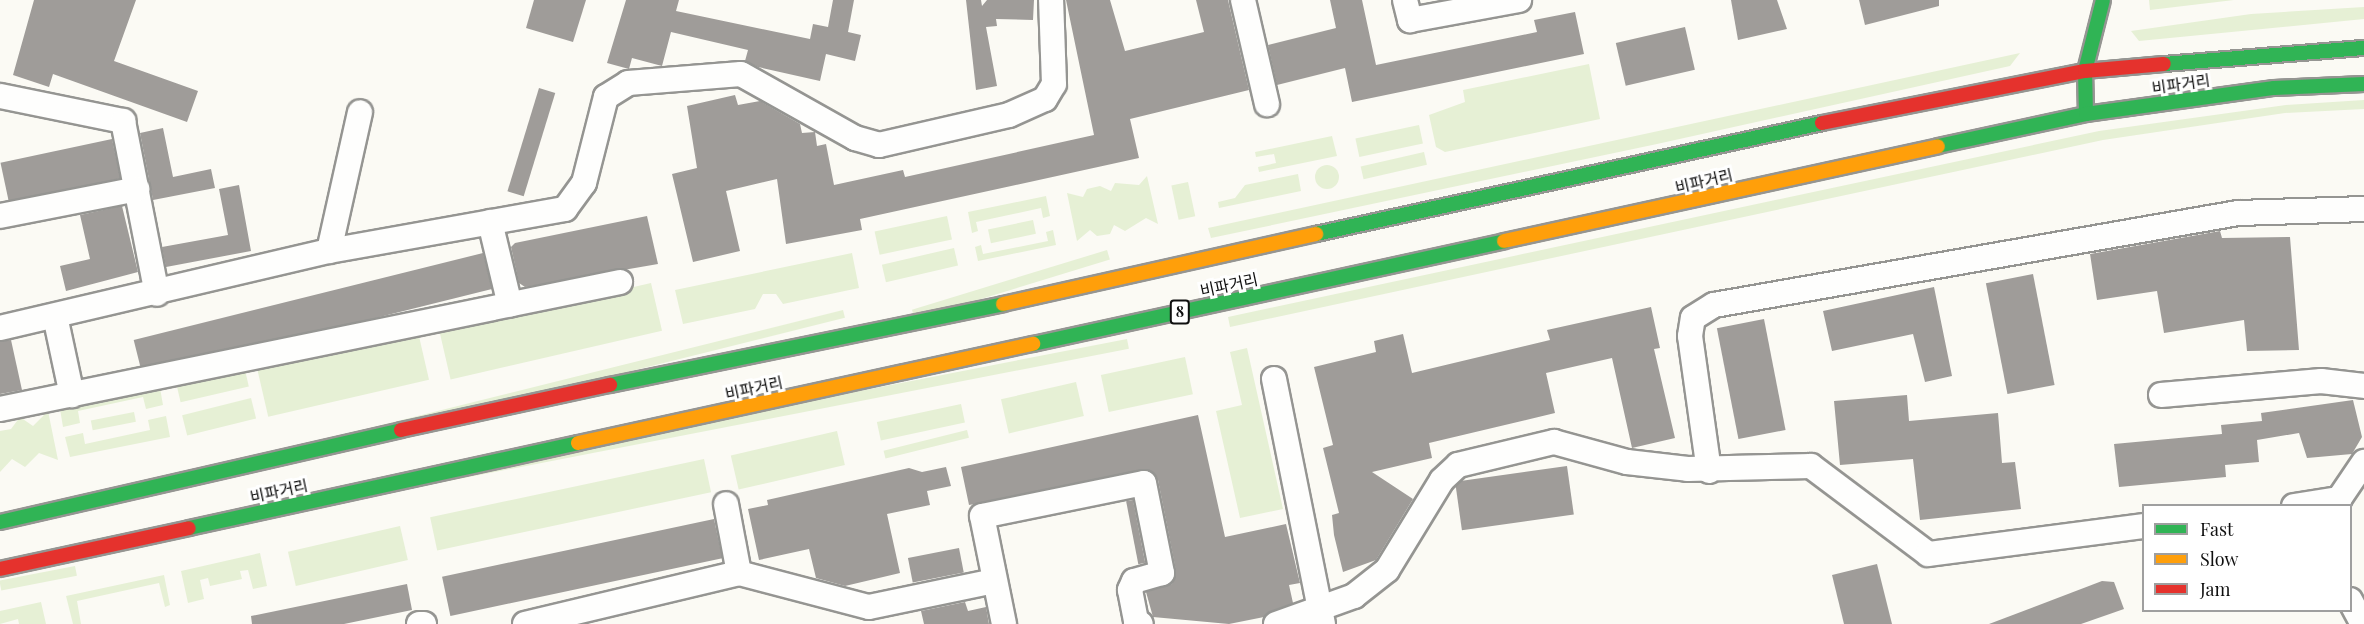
<!DOCTYPE html>
<meta charset="utf-8">
<style>
body{margin:0}
#map{position:relative;width:2364px;height:624px;overflow:hidden;background:#fbfaf4;font-family:"Playfair Display","Noto Sans KR",serif}
div>[style]{position:absolute}
[style*='--x']{left:calc(var(--x)*1px);top:calc(var(--y)*1px);width:calc(var(--w)*1px);rotate:calc(var(--a)*1deg)}
.green>*{inset:0;background:#e6f0d5;transform-origin:0 0}
.round{border-radius:50%}
.building>*{inset:0;background:#9f9c99;transform-origin:0 0}
.roads{filter:drop-shadow(2px 0 #959592) drop-shadow(-2px 0 #959592) drop-shadow(0 2px #959592) drop-shadow(0 -2px #959592)}
.street>*{height:24px;margin:-12px;padding:0 12px;transform-origin:12px;border-radius:12px;background:#fefefd}
.fast>*{height:14px;margin:-7px;padding:0 7px;transform-origin:7px;border-radius:7px;background:#30b455}
.slow>*{height:14px;margin:-7px;padding:0 7px;transform-origin:7px;border-radius:7px;background:#ff9f0a}
.jam>*{height:14px;margin:-7px;padding:0 7px;transform-origin:7px;border-radius:7px;background:#e5322d}
span{translate:-50% -50%;white-space:nowrap;text-align:center;line-height:1.15;-webkit-text-stroke:6px #fff;paint-order:stroke}
.shield-label span{padding:2px 4px;background:#fff;border:2px solid;border-radius:4px;-webkit-text-stroke-width:0}
.shield-label{font-size:15px;color:#0f0f0f;font-weight:700}
.street-label{font-size:16px;color:#0f0f0f}
.legend{position:absolute;left:2142px;top:504px;width:210px;height:108px;box-sizing:border-box;background:#fff;border:2px solid #9f9f9f;margin:0;padding:8px 10px;list-style:none;font-size:18px;color:#0f0f0f}
.legend li{display:flex;align-items:center;gap:12px;height:30px}
.legend b{width:30px;border:2px solid #9f9f9f}
</style>
<div id="map">
<div class="green">
<i style="clip-path:polygon(2149px 0,2234px 0,2150px 10px)"></i>
<i style="clip-path:polygon(2364px 7px,2364px 19px,2139px 41px,2131px 31px,2251px 14px)"></i>
<i style="clip-path:polygon(2020px 53px,2010px 66px,1657px 144px,1211px 238px,1208px 228px)"></i>
<i style="clip-path:polygon(1589px 64px,1600px 119px,1445px 152px,1436px 147px,1429px 115px,1465px 102px,1463px 90px)"></i>
<i style="clip-path:polygon(2364px 100px,2364px 109px,2285px 113px,2103px 140px,1230px 327px,1228px 317px,2099px 131px,2286px 105px)"></i>
<i style="left:1419px;top:125px;width:19px;height:65px;rotate:78deg"></i>
<i style="clip-path:polygon(1332px 136px,1337px 156px,1259px 172px,1258px 167px,1276px 163px,1274px 154px,1256px 157px,1255px 152px)"></i>
<i style="left:1424px;top:152px;width:13px;height:65px;rotate:77deg"></i>
<i class="round" style="left:1315px;top:165px;width:24px;height:24px"></i>
<i style="clip-path:polygon(1298px 174px,1301px 191px,1219px 208px,1218px 202px,1235px 198px,1245px 185px)"></i>
<i style="clip-path:polygon(1147px 176px,1158px 224px,1146px 218px,1125px 231px,1114px 225px,1110px 234px,1097px 236px,1090px 230px,1077px 241px,1067px 193px,1083px 197px,1087px 189px,1100px 186px,1111px 191px,1115px 183px,1139px 185px)"></i>
<i style="left:1188px;top:182px;width:35px;height:17px;rotate:78deg"></i>
<i style="clip-path:polygon(1046px 196px,1050px 216px,1043px 218px,1041px 208px,976px 222px,978px 231px,972px 233px,968px 212px)"></i>
<i style="left:947px;top:216px;width:24px;height:74px;rotate:78deg"></i>
<i style="left:1033px;top:220px;width:14px;height:46px;rotate:78deg"></i>
<i style="clip-path:polygon(1053px 230px,1056px 245px,978px 261px,975px 247px,981px 245px,983px 254px,1048px 241px,1046px 232px)"></i>
<i style="left:954px;top:248px;width:18px;height:74px;rotate:77deg"></i>
<i style="left:1107px;top:250px;width:10px;height:204px;rotate:73deg"></i>
<i style="clip-path:polygon(852px 253px,859px 288px,783px 304px,776px 294px,763px 294px,755px 309px,683px 324px,675px 290px)"></i>
<i style="left:651px;top:283px;width:49px;height:217px;rotate:77deg"></i>
<i style="left:843px;top:310px;width:8px;height:862px;rotate:76deg"></i>
<i style="left:418px;top:332px;width:49px;height:165px;rotate:77deg"></i>
<i style="left:1127px;top:339px;width:10px;height:946px;rotate:79deg"></i>
<i style="clip-path:polygon(1247px 348px,1283px 509px,1240px 518px,1216px 411px,1242px 405px,1230px 352px)"></i>
<i style="left:1185px;top:357px;width:38px;height:86px;rotate:78deg"></i>
<i style="left:245px;top:370px;width:17px;height:70px;rotate:77deg"></i>
<i style="left:1076px;top:382px;width:35px;height:77px;rotate:77deg"></i>
<i style="clip-path:polygon(160px 388px,163px 405px,146px 409px,143px 397px,78px 411px,80px 423px,63px 427px,60px 409px)"></i>
<i style="left:251px;top:398px;width:21px;height:71px;rotate:76deg"></i>
<i style="left:961px;top:404px;width:19px;height:86px;rotate:78deg"></i>
<i style="clip-path:polygon(48px 411px,58px 460px,39px 453px,25px 467px,12px 459px,0 472px,0 431px,11px 429px,20px 417px,33px 426px)"></i>
<i style="left:134px;top:412px;width:10px;height:44px;rotate:79deg"></i>
<i style="clip-path:polygon(166px 416px,170px 437px,70px 457px,65px 437px,83px 433px,85px 444px,150px 430px,148px 420px)"></i>
<i style="left:967px;top:430px;width:8px;height:86px;rotate:76deg"></i>
<i style="left:837px;top:431px;width:35px;height:109px;rotate:77deg"></i>
<i style="left:704px;top:459px;width:34px;height:280px;rotate:78deg"></i>
<i style="left:400px;top:526px;width:35px;height:115px;rotate:77deg"></i>
<i style="clip-path:polygon(260px 553px,267px 586px,253px 589px,248px 570px,240px 571px,242px 579px,210px 586px,208px 578px,200px 580px,204px 599px,188px 603px,181px 571px)"></i>
<i style="left:75px;top:566px;width:10px;height:77px;rotate:79deg"></i>
<i style="clip-path:polygon(164px 575px,170px 605px,165px 607px,159px 583px,77px 601px,81px 624px,73px 624px,66px 596px)"></i>
<i style="clip-path:polygon(41px 602px,46px 624px,19px 624px,18px 619px,0 624px,0 611px)"></i>
</div>
<div class="building">
<i style="clip-path:polygon(34px 0,136px 0,114px 61px,198px 91px,187px 122px,53px 74px,49px 87px,13px 75px)"></i>
<i style="clip-path:polygon(534px 0,586px 0,573px 42px,526px 28px)"></i>
<i style="clip-path:polygon(626px 0,679px 0,676px 11px,810px 39px,813px 24px,828px 27px,833px 0,854px 0,848px 32px,861px 35px,855px 61px,826px 54px,820px 81px,758px 67px,745px 61px,748px 50px,671px 32px,662px 66px,632px 58px,629px 69px,607px 63px)"></i>
<i style="clip-path:polygon(966px 0,981px 0,982px 6px,987px 0,1034px 0,1033px 20px,996px 19px,997px 26px,986px 27px,997px 86px,976px 90px)"></i>
<i style="clip-path:polygon(1066px 0,1110px 0,1125px 51px,1204px 32px,1196px 0,1228px 0,1249px 90px,1130px 119px,1139px 158px,860px 219px,862px 230px,786px 244px,777px 179px,726px 191px,740px 251px,693px 262px,672px 174px,697px 168px,687px 106px,735px 95px,738px 105px,760px 101px,800px 124px,802px 133px,815px 132px,817px 146px,826px 144px,834px 185px,903px 170px,905px 177px,1094px 135px)"></i>
<i style="clip-path:polygon(1330px 0,1362px 0,1376px 65px,1537px 32px,1534px 20px,1575px 12px,1584px 54px,1352px 102px,1345px 68px,1277px 85px,1268px 45px,1336px 28px)"></i>
<i style="clip-path:polygon(1731px 0,1777px 0,1787px 29px,1738px 40px)"></i>
<i style="clip-path:polygon(1859px 0,1939px 0,1939px 6px,1865px 25px)"></i>
<i style="left:1685px;top:27px;width:44px;height:71px;rotate:77deg"></i>
<i style="left:539px;top:88px;width:17px;height:108px;rotate:17deg"></i>
<i style="clip-path:polygon(163px 128px,173px 177px,211px 169px,215px 188px,153px 200px,140px 133px)"></i>
<i style="left:112px;top:139px;width:40px;height:114px;rotate:78deg"></i>
<i style="clip-path:polygon(239px 185px,251px 251px,166px 267px,162px 247px,228px 235px,219px 189px)"></i>
<i style="clip-path:polygon(122px 206px,138px 272px,66px 291px,60px 266px,90px 259px,80px 215px)"></i>
<i style="clip-path:polygon(647px 216px,658px 264px,525px 287px,519px 283px,511px 247px,515px 243px)"></i>
<i style="clip-path:polygon(2220px 231px,2222px 238px,2290px 237px,2299px 350px,2247px 351px,2244px 320px,2164px 333px,2157px 291px,2097px 300px,2090px 254px)"></i>
<i style="left:483px;top:253px;width:37px;height:360px;rotate:76deg"></i>
<i style="left:2033px;top:274px;width:113px;height:48px;rotate:79deg"></i>
<i style="clip-path:polygon(1934px 287px,1952px 376px,1925px 382px,1913px 334px,1832px 351px,1823px 311px)"></i>
<i style="clip-path:polygon(1651px 307px,1660px 348px,1654px 349px,1675px 438px,1632px 448px,1612px 358px,1546px 373px,1555px 413px,1429px 443px,1432px 458px,1372px 472px,1413px 499px,1376px 560px,1343px 572px,1334px 535px,1332px 515px,1339px 513px,1323px 448px,1333px 445px,1314px 367px,1376px 352px,1374px 341px,1403px 334px,1412px 373px,1550px 340px,1547px 330px)"></i>
<i style="left:1764px;top:319px;width:113px;height:48px;rotate:79deg"></i>
<i style="clip-path:polygon(11px 340px,22px 390px,0 394px,0 342px)"></i>
<i style="clip-path:polygon(1907px 395px,1909px 421px,1998px 413px,2002px 463px,2015px 462px,2021px 509px,1920px 520px,1913px 459px,1840px 465px,1834px 401px)"></i>
<i style="clip-path:polygon(2353px 400px,2362px 437px,2352px 454px,2307px 458px,2299px 433px,2257px 440px,2259px 462px,2225px 465px,2226px 477px,2119px 487px,2114px 444px,2222px 434px,2221px 425px,2262px 421px,2261px 413px)"></i>
<i style="clip-path:polygon(1198px 415px,1225px 537px,1286px 524px,1300px 583px,1289px 585px,1293px 603px,1264px 617px,1229px 624px,1153px 617px,1146px 592px,1172px 584px,1176px 571px,1158px 480px,1149px 470px,969px 505px,961px 467px)"></i>
<i style="left:1567px;top:466px;width:49px;height:113px;rotate:82deg"></i>
<i style="clip-path:polygon(946px 467px,951px 486px,927px 491px,930px 505px,887px 514px,900px 573px,845px 586px,816px 578px,809px 549px,759px 560px,748px 509px,768px 505px,767px 500px,909px 468px,922px 472px)"></i>
<i style="left:1133px;top:500px;width:64px;height:7px;rotate:79deg"></i>
<i style="left:714px;top:519px;width:40px;height:278px;rotate:78deg"></i>
<i style="left:959px;top:548px;width:25px;height:52px;rotate:79deg"></i>
<i style="clip-path:polygon(1877px 564px,1892px 624px,1844px 624px,1832px 575px)"></i>
<i style="clip-path:polygon(2102px 581px,2114px 582px,2124px 609px,2081px 624px,1989px 624px)"></i>
<i style="clip-path:polygon(407px 584px,412px 610px,344px 624px,252px 624px,251px 616px)"></i>
<i style="clip-path:polygon(965px 602px,968px 611px,986px 607px,989px 624px,924px 624px,921px 611px)"></i>
</div>
<div class="roads">
<div class="street">
<i style="--x:1243;--y:0;--w:107;--a:77"></i>
<i style="--x:1405;--y:0;--w:21;--a:76"></i>
<i style="--x:1410;--y:20;--w:111;--a:-10.4"></i>
<i style="--x:0;--y:96;--w:126;--a:11.5"></i>
<i style="--x:123;--y:121;--w:176;--a:78.9"></i>
<i style="--x:0;--y:216;--w:140;--a:-11.1"></i>
<i style="--x:490;--y:222;--w:85;--a:76.5"></i>
<i style="--x:329;--y:251;--w:142;--a:-77.4"></i>
<i style="--x:55;--y:316;--w:81;--a:77.9"></i>
<i style="--x:0;--y:328;--w:338;--a:-13.2"></i>
<i style="--x:329;--y:251;--w:240;--a:-10.1"></i>
<i style="--x:565;--y:209;--w:32;--a:-54"></i>
<i style="--x:584;--y:183;--w:89;--a:-75.7"></i>
<i style="--x:606;--y:97;--w:26;--a:-32"></i>
<i style="--x:628;--y:83;--w:113;--a:-4.6"></i>
<i style="--x:741;--y:74;--w:131;--a:29.3"></i>
<i style="--x:855;--y:138;--w:25;--a:16"></i>
<i style="--x:879;--y:145;--w:133;--a:-13"></i>
<i style="--x:1009;--y:115;--w:39;--a:-24"></i>
<i style="--x:1045;--y:99;--w:17;--a:-59"></i>
<i style="--x:1054;--y:84;--w:84;--a:-92"></i>
<i style="--x:1274;--y:379;--w:250;--a:78.7"></i>
<i style="--x:2161;--y:395;--w:161;--a:-5"></i>
<i style="--x:2321;--y:381;--w:43;--a:6.6"></i>
<i style="--x:0;--y:409;--w:633;--a:-11.58"></i>
<i style="--x:1709;--y:471;--w:136;--a:-98"></i>
<i style="--x:1690;--y:336;--w:18;--a:-81"></i>
<i style="--x:1693;--y:318;--w:25;--a:-32"></i>
<i style="--x:1714;--y:305;--w:532;--a:-9.96"></i>
<i style="--x:2238;--y:213;--w:126;--a:-1.8"></i>
<i style="--x:2294;--y:506;--w:46;--a:-8.8"></i>
<i style="--x:2339;--y:499;--w:45;--a:-56"></i>
<i style="--x:739;--y:573;--w:134;--a:14.7"></i>
<i style="--x:869;--y:607;--w:128;--a:-11.7"></i>
<i style="--x:2350;--y:600;--w:27;--a:62"></i>
<i style="--x:419;--y:624;--w:5;--a:0"></i>
<i style="--x:525;--y:624;--w:220;--a:-13.4"></i>
<i style="--x:739;--y:573;--w:70;--a:-100.7"></i>
<i style="--x:1004;--y:624;--w:110;--a:-101.5"></i>
<i style="--x:982;--y:516;--w:165;--a:-11.5"></i>
<i style="--x:1144;--y:483;--w:92;--a:78.7"></i>
<i style="--x:1162;--y:573;--w:29;--a:164"></i>
<i style="--x:1134;--y:581;--w:10;--a:114"></i>
<i style="--x:1130;--y:590;--w:33;--a:79"></i>
<i style="--x:1136;--y:622;--w:5;--a:22"></i>
<i style="--x:1276;--y:624;--w:83;--a:-19.7"></i>
<i style="--x:1354;--y:596;--w:42;--a:-38.2"></i>
<i style="--x:1387;--y:570;--w:105;--a:-58.6"></i>
<i style="--x:1442;--y:480;--w:22;--a:-43"></i>
<i style="--x:1458;--y:465;--w:99;--a:-13.5"></i>
<i style="--x:1554;--y:442;--w:76;--a:15.3"></i>
<i style="--x:1627;--y:462;--w:61;--a:6.5"></i>
<i style="--x:1688;--y:469;--w:123;--a:-1.4"></i>
<i style="--x:1811;--y:466;--w:146;--a:36.9"></i>
<i style="--x:1928;--y:554;--w:218;--a:-7.4"></i>
</div>
<div class="fast">
<i style="--x:2164;--y:64;--w:201;--a:-4.6"></i>
<i style="--x:2086;--y:114;--w:43;--a:-91.3"></i>
<i style="--x:2085;--y:71;--w:73;--a:-75.8"></i>
<i style="--x:1938;--y:146;--w:151;--a:-12.2"></i>
<i style="--x:2086;--y:114;--w:190;--a:-7.9"></i>
<i style="--x:2274;--y:88;--w:90;--a:-2.5"></i>
<i style="--x:1316;--y:234;--w:518;--a:-12.37"></i>
<i style="--x:1033;--y:344;--w:482;--a:-12.3"></i>
<i style="--x:610;--y:385;--w:401;--a:-11.6"></i>
<i style="--x:0;--y:522;--w:411;--a:-12.9"></i>
<i style="--x:189;--y:528;--w:398;--a:-12.3"></i>
</div>
<div class="slow">
<i style="--x:1504;--y:241;--w:444;--a:-12.3"></i>
<i style="--x:1003;--y:304;--w:321;--a:-12.6"></i>
<i style="--x:578;--y:443;--w:466;--a:-12.3"></i>
</div>
<div class="jam">
<i style="--x:1822;--y:123;--w:268;--a:-11.2"></i>
<i style="--x:2085;--y:71;--w:79;--a:-5.1"></i>
<i style="--x:401;--y:430;--w:214;--a:-12.2"></i>
<i style="--x:0;--y:569;--w:193;--a:-12.2"></i>
</div>
</div>
<div class="shield-label">
<span style="left:1180px;top:312px">8</span>
</div>
<div class="street-label">
<span style="left:2181px;top:84px;rotate:-8deg">비파거리</span>
<span style="left:1704px;top:181px;rotate:-13deg">비파거리</span>
<span style="left:1229px;top:285px;rotate:-12deg">비파거리</span>
<span style="left:754px;top:388px;rotate:-12deg">비파거리</span>
<span style="left:279px;top:491px;rotate:-12deg">비파거리</span>
</div>
<ul class="legend">
<li><b style="height:8px;background:#30b455"></b>Fast</li>
<li><b style="height:8px;background:#ff9f0a"></b>Slow</li>
<li><b style="height:8px;background:#e5322d"></b>Jam</li>
</ul>
</div>
